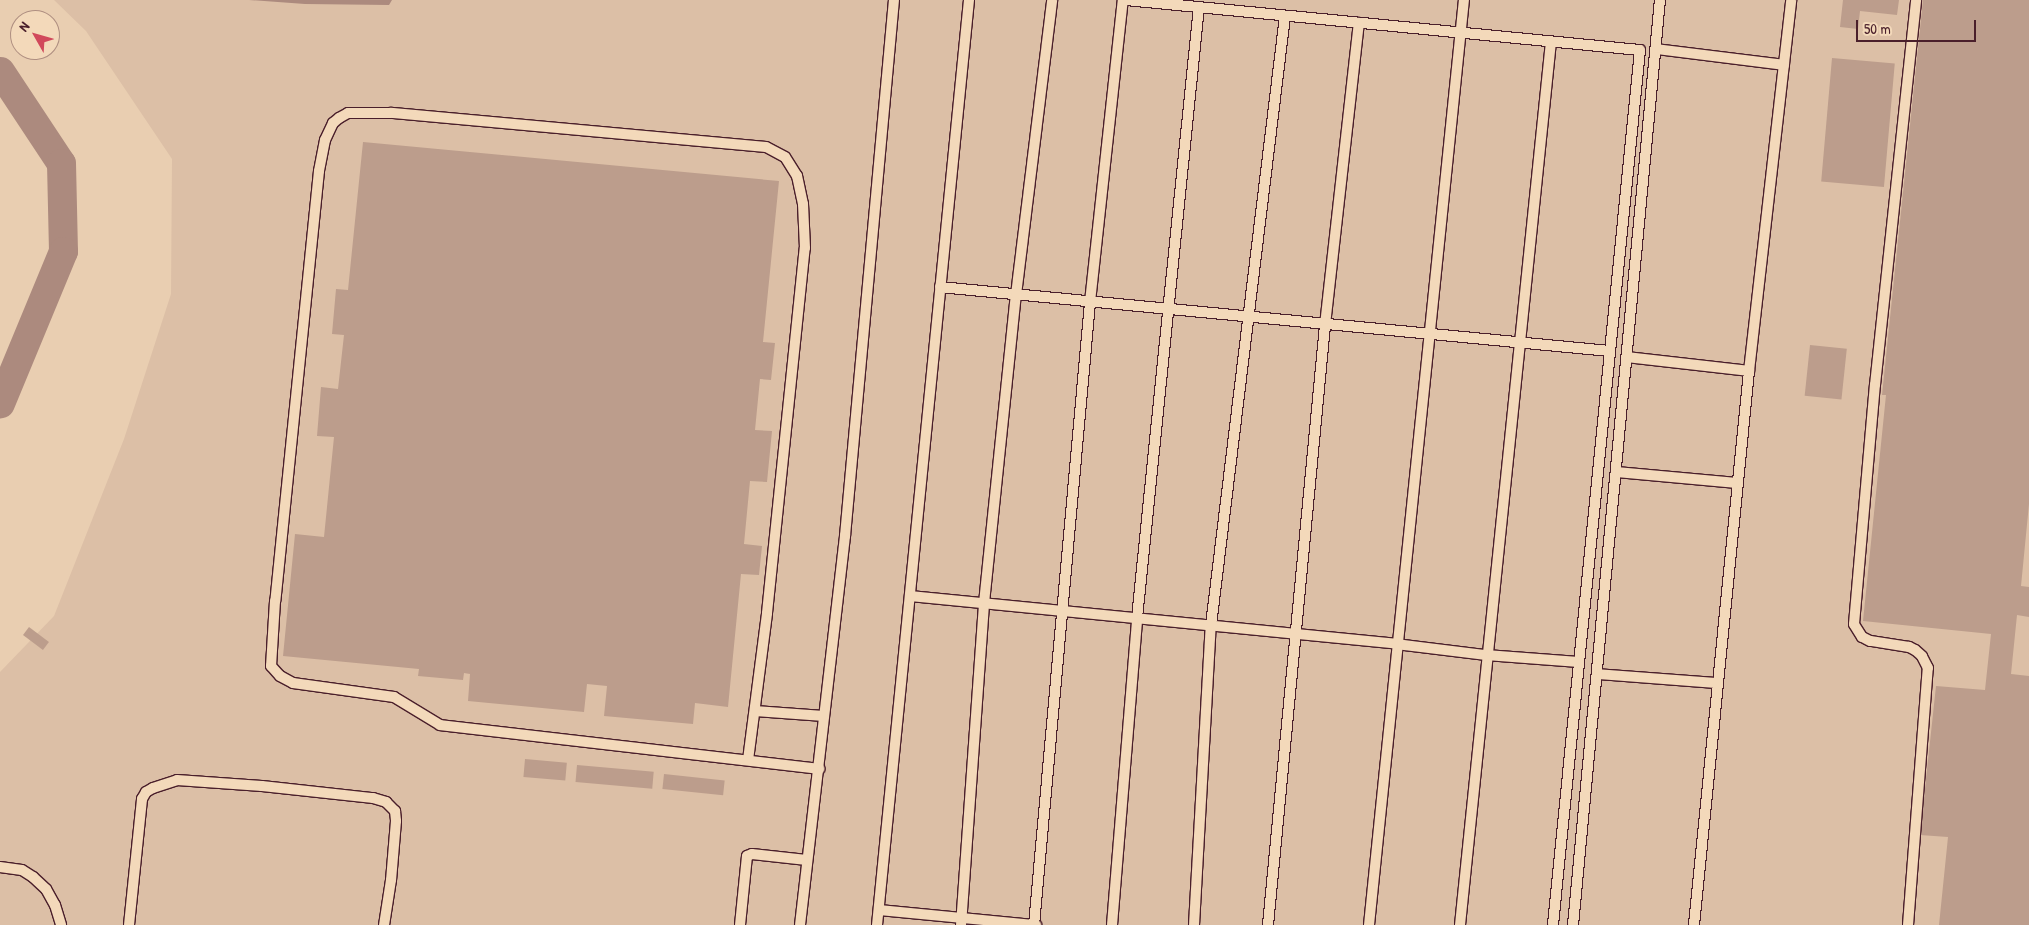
<!DOCTYPE html>
<style>
body{margin:0}
#map{position:relative;width:2029px;height:925px;overflow:hidden;background:#e9ceb1;font-family:"Patrick Hand",sans-serif}
div>[style]{position:absolute}
[style*='--x']{left:calc(var(--x)*1px);top:calc(var(--y)*1px);width:calc(var(--w)*1px);rotate:calc(var(--a)*1deg)}
.built>*{inset:0;background:#dcbfa6}
.water>*{inset:0;background:#ac8a7e}
.river>*{height:29px;margin:-14.5px;padding:0 14.5px;transform-origin:14.5px;border-radius:14.5px;background:#ac8a7e}
.building>*{inset:0;background:#bc9d8c;transform-origin:0 0}
.roads{filter:drop-shadow(1px 0 #4a1f2b) drop-shadow(-1px 0 #4a1f2b) drop-shadow(0 1px #4a1f2b) drop-shadow(0 -1px #4a1f2b)}
.lane>*{height:10px;margin:-5px;padding:0 5px;transform-origin:5px;border-radius:5px;background:#f3d9ba}
span{translate:-50% -50%;white-space:nowrap;text-align:center;line-height:1.15;-webkit-text-stroke:5px #f3d9ba;paint-order:stroke}
.north{position:absolute;left:10px;top:10px;width:50px;height:50px;box-sizing:border-box;background:#f3d9ba;border:1px solid #af8f81;border-radius:50%;rotate:308deg;font-size:14px;font-weight:700;line-height:20px;text-align:center;color:#4a1f2b}
.north::after{content:'';display:block;margin:auto;width:18px;height:22px;background:#d1495b;clip-path:polygon(50% 0,100% 100%,50% 72%,0 100%)}
.scale{position:absolute;left:1856px;top:20px;width:120px;height:22px;box-sizing:border-box;border:2px solid #4a1f2b;border-top:0;padding-left:6px;font-size:15px;line-height:18px;white-space:nowrap;color:#4a1f2b;-webkit-text-stroke:4px #f3d9ba;paint-order:stroke}
</style>
<div id="map">
<div class="built">
<i style="clip-path:polygon(54px 0,2029px 0,2029px 925px,0 925px,0 672px,54px 616px,124px 439px,171px 294px,172px 159px,86px 31px)"></i>
</div>
<div class="water">
<i style="clip-path:polygon(249px 0,392px 0,389px 5px,305px 4px)"></i>
</div>
<div class="river">
<i style="--x:0;--y:71;--w:110;--a:56.5"></i>
<i style="--x:61;--y:163;--w:88;--a:88.7"></i>
<i style="--x:63;--y:251;--w:165;--a:112.5"></i>
</div>
<div class="building">
<i style="clip-path:polygon(1843px 0,1899px 0,1897px 15px,1860px 11px,1858px 29px,1840px 27px)"></i>
<i style="clip-path:polygon(1923px 0,2029px 0,2029px 504px,2021px 586px,2029px 587px,2029px 617px,2017px 615px,2011px 674px,2029px 676px,2029px 925px,1939px 925px,1948px 837px,1920px 835px,1936px 686px,1985px 690px,1991px 634px,1863px 621px,1886px 395px,1882px 395px)"></i>
<i style="left:1832px;top:58px;width:63px;height:124px;rotate:5deg"></i>
<i style="clip-path:polygon(363px 142px,779px 181px,763px 342px,775px 343px,771px 380px,760px 379px,755px 430px,772px 431px,767px 482px,750px 481px,744px 544px,762px 546px,759px 575px,741px 574px,728px 707px,695px 703px,693px 724px,604px 716px,607px 686px,587px 684px,584px 712px,468px 701px,470px 674px,464px 673px,463px 680px,418px 676px,419px 669px,283px 656px,295px 534px,324px 537px,334px 437px,317px 436px,321px 387px,338px 389px,344px 335px,332px 334px,336px 289px,348px 290px)"></i>
<i style="left:1810px;top:345px;width:37px;height:51px;rotate:6deg"></i>
<i style="left:29px;top:627px;width:25px;height:10px;rotate:37deg"></i>
<i style="left:525px;top:759px;width:42px;height:18px;rotate:5deg"></i>
<i style="left:577px;top:765px;width:77px;height:17px;rotate:5deg"></i>
<i style="left:664px;top:774px;width:61px;height:15px;rotate:6deg"></i>
</div>
<div class="roads">
<div class="lane">
<i style="--x:1126;--y:0;--w:516;--a:5.56"></i>
<i style="--x:1640;--y:50;--w:879;--a:95.68"></i>
<i style="--x:1656;--y:49;--w:129;--a:7.1"></i>
<i style="--x:940;--y:287;--w:673;--a:5.46"></i>
<i style="--x:1627;--y:357;--w:123;--a:6.5"></i>
<i style="--x:1616;--y:472;--w:122;--a:5.2"></i>
<i style="--x:910;--y:596;--w:488;--a:5.6"></i>
<i style="--x:1396;--y:644;--w:91;--a:7"></i>
<i style="--x:1486;--y:655;--w:93;--a:4.3"></i>
<i style="--x:1597;--y:674;--w:121;--a:4.3"></i>
<i style="--x:755;--y:711;--w:69;--a:4.1"></i>
<i style="--x:748;--y:760;--w:148;--a:-82.6"></i>
<i style="--x:767;--y:613;--w:367;--a:-84.1"></i>
<i style="--x:805;--y:248;--w:44;--a:-92.6"></i>
<i style="--x:803;--y:204;--w:29;--a:-102"></i>
<i style="--x:797;--y:176;--w:22;--a:-122"></i>
<i style="--x:785;--y:157;--w:21;--a:-152"></i>
<i style="--x:766;--y:147;--w:377;--a:-174.8"></i>
<i style="--x:391;--y:113;--w:43;--a:180"></i>
<i style="--x:348;--y:113;--w:10;--a:151"></i>
<i style="--x:339;--y:118;--w:8;--a:140"></i>
<i style="--x:333;--y:123;--w:19;--a:115"></i>
<i style="--x:325;--y:140;--w:32;--a:101"></i>
<i style="--x:319;--y:171;--w:432;--a:95.8"></i>
<i style="--x:275;--y:601;--w:65;--a:93.5"></i>
<i style="--x:271;--y:666;--w:13;--a:48"></i>
<i style="--x:280;--y:676;--w:15;--a:28"></i>
<i style="--x:293;--y:683;--w:102;--a:7.9"></i>
<i style="--x:394;--y:697;--w:54;--a:31.3"></i>
<i style="--x:440;--y:725;--w:382;--a:6.6"></i>
<i style="--x:0;--y:867;--w:22;--a:8"></i>
<i style="--x:22;--y:870;--w:13;--a:32"></i>
<i style="--x:33;--y:877;--w:18;--a:43"></i>
<i style="--x:46;--y:889;--w:18;--a:61"></i>
<i style="--x:55;--y:905;--w:21;--a:73"></i>
<i style="--x:879;--y:910;--w:158;--a:5.5"></i>
<i style="--x:129;--y:925;--w:127;--a:-84.1"></i>
<i style="--x:142;--y:799;--w:8;--a:-60"></i>
<i style="--x:146;--y:792;--w:8;--a:-30"></i>
<i style="--x:153;--y:788;--w:25;--a:-18"></i>
<i style="--x:177;--y:780;--w:85;--a:4"></i>
<i style="--x:262;--y:786;--w:112;--a:6.2"></i>
<i style="--x:373;--y:798;--w:14;--a:17"></i>
<i style="--x:386;--y:802;--w:13;--a:45"></i>
<i style="--x:395;--y:811;--w:10;--a:84"></i>
<i style="--x:396;--y:821;--w:59;--a:94.8"></i>
<i style="--x:391;--y:880;--w:46;--a:98.8"></i>
<i style="--x:740;--y:925;--w:69;--a:-84.2"></i>
<i style="--x:747;--y:856;--w:5;--a:-22"></i>
<i style="--x:752;--y:854;--w:55;--a:6.2"></i>
<i style="--x:800;--y:925;--w:392;--a:-83.4"></i>
<i style="--x:845;--y:536;--w:538;--a:-84.78"></i>
<i style="--x:877;--y:925;--w:930;--a:-84.32"></i>
<i style="--x:961;--y:925;--w:323;--a:-85.9"></i>
<i style="--x:984;--y:603;--w:310;--a:-84.1"></i>
<i style="--x:1016;--y:295;--w:297;--a:-83"></i>
<i style="--x:1034;--y:925;--w:626;--a:-84.86"></i>
<i style="--x:1090;--y:302;--w:304;--a:-83.8"></i>
<i style="--x:1112;--y:925;--w:308;--a:-85.3"></i>
<i style="--x:1137;--y:618;--w:614;--a:-84.21"></i>
<i style="--x:1194;--y:925;--w:300;--a:-86.8"></i>
<i style="--x:1211;--y:625;--w:613;--a:-83.07"></i>
<i style="--x:1268;--y:925;--w:603;--a:-84.57"></i>
<i style="--x:1325;--y:325;--w:304;--a:-83.6"></i>
<i style="--x:1369;--y:925;--w:930;--a:-84.14"></i>
<i style="--x:1460;--y:925;--w:888;--a:-84.12"></i>
<i style="--x:1573;--y:925;--w:929;--a:-84.63"></i>
<i style="--x:1694;--y:925;--w:557;--a:-84.33"></i>
<i style="--x:1749;--y:371;--w:373;--a:-83.5"></i>
<i style="--x:1908;--y:925;--w:258;--a:-85.6"></i>
<i style="--x:1928;--y:668;--w:13;--a:-117"></i>
<i style="--x:1922;--y:656;--w:9;--a:-139"></i>
<i style="--x:1915;--y:650;--w:7;--a:-153"></i>
<i style="--x:1909;--y:647;--w:39;--a:-171"></i>
<i style="--x:1870;--y:641;--w:9;--a:-153"></i>
<i style="--x:1862;--y:637;--w:15;--a:-122"></i>
<i style="--x:1854;--y:624;--w:240;--a:-85"></i>
<i style="--x:1875;--y:385;--w:387;--a:-83.9"></i>
</div>
</div>
<div class="north">N</div>
<div class="scale">50 m</div>
</div>
